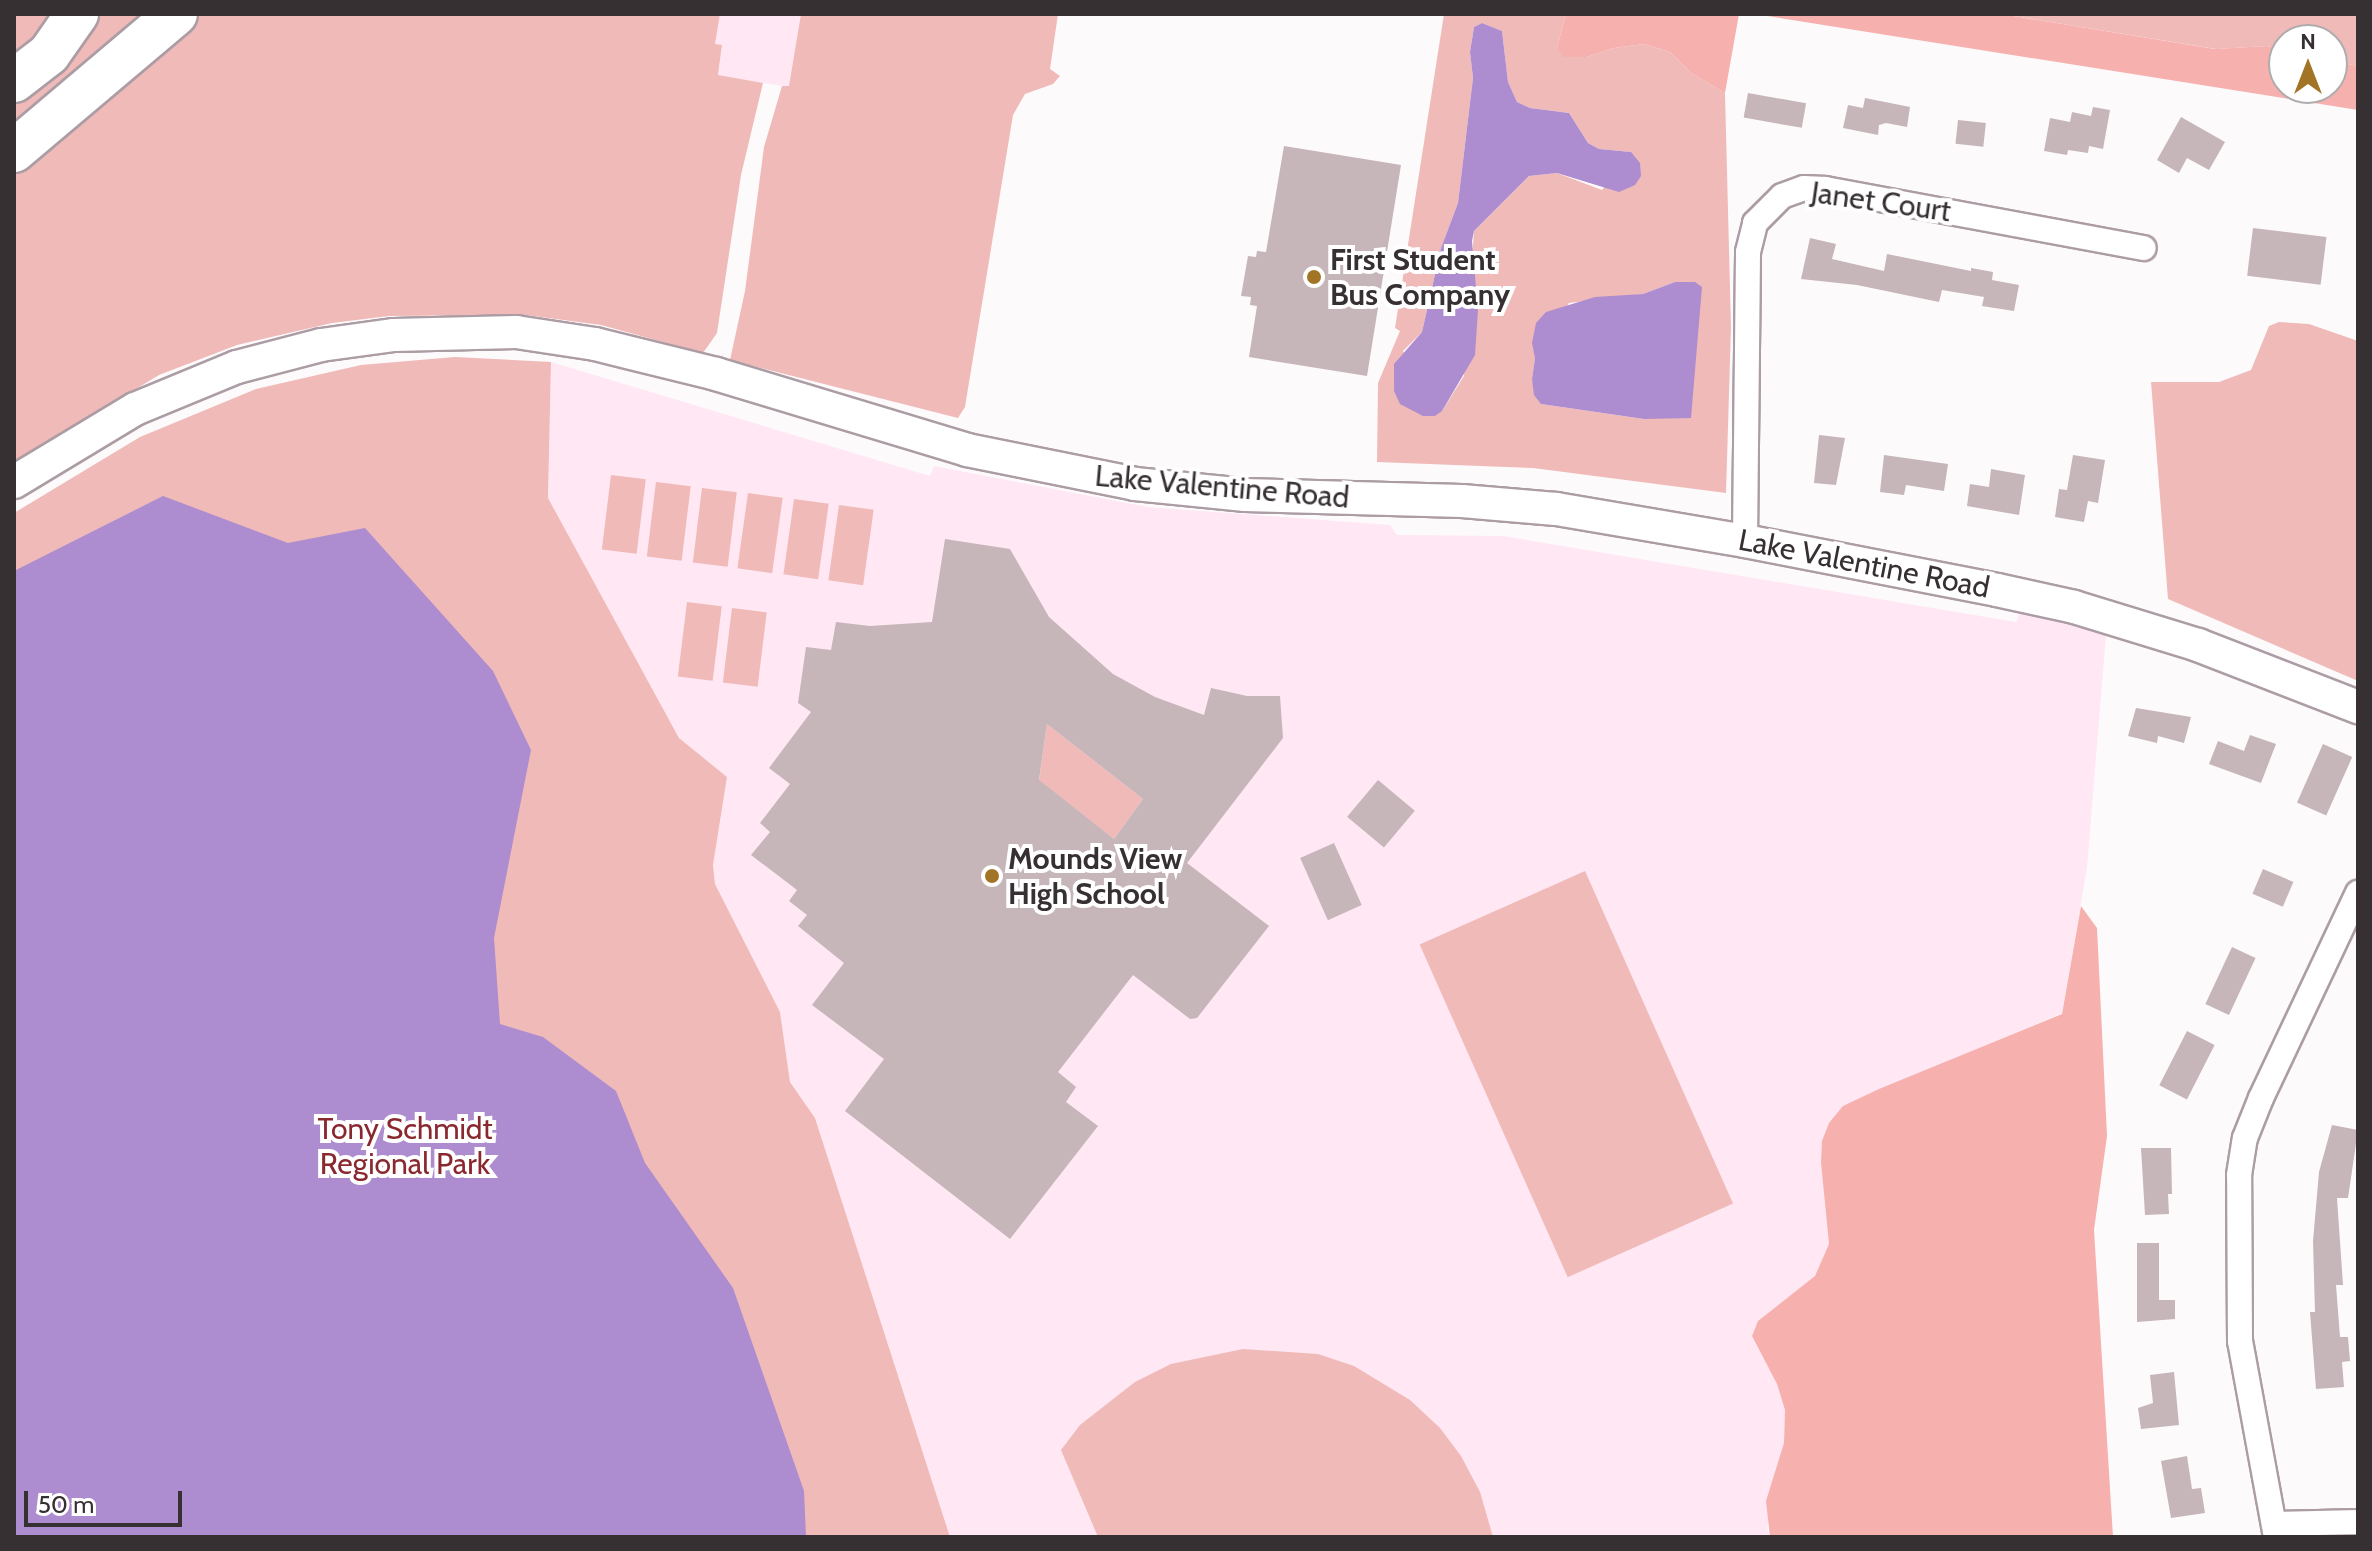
<!DOCTYPE html>
<style>
body{margin:0}
#map{position:relative;width:2372px;height:1551px;overflow:hidden;background:#fdfafc;font-family:Cabin,sans-serif}
div>[style]{position:absolute}
[style*='--x']{left:calc(var(--x)*1px);top:calc(var(--y)*1px);width:calc(var(--w)*1px);rotate:calc(var(--a)*1deg)}
.built>*{inset:0;background:#ffe7f4}
.green>*{inset:0;background:#f0bab8;transform-origin:0 0}
.forest>*{inset:0;background:#f6b0ae}
.water>*{inset:0;background:#ad8ccf}
.building>*{inset:0;background:#c6b5b9;transform-origin:0 0}
.roads{filter:drop-shadow(2px 0 #ac9da5) drop-shadow(-2px 0 #ac9da5) drop-shadow(0 2px #ac9da5) drop-shadow(0 -2px #ac9da5)}
.street>*{height:24px;margin:-12px;padding:0 12px;transform-origin:12px;border-radius:12px;background:#fff}
.secondary>*{height:32px;margin:-16px;padding:0 16px;transform-origin:16px;border-radius:16px;background:#fff}
.highway>*{height:42px;margin:-21px;padding:0 21px;transform-origin:21px;border-radius:21px;background:#fff}
.dots>*{width:22px;height:22px;translate:-50% -50%;box-sizing:border-box;border:4px solid #fff;border-radius:50%}
span{translate:-50% -50%;white-space:nowrap;text-align:center;line-height:1.15;-webkit-text-stroke:8px #fff;paint-order:stroke}
.street-label{font-size:30px;color:#363033}
.poi-label{font-size:30px;color:#363033;font-weight:700}
.left{translate:0 -50%;text-align:left}
.park-label{font-size:30px;color:#8a282f}
.frame{position:absolute;inset:0;border:16px solid #363033;pointer-events:none}
.north{position:absolute;left:2268px;top:24px;width:80px;height:80px;box-sizing:border-box;background:#fff;border:2px solid #afacad;border-radius:50%;rotate:0deg;font-size:22px;font-weight:700;line-height:32px;text-align:center;color:#363033}
.north::after{content:'';display:block;margin:auto;width:28px;height:36px;background:#a27426;clip-path:polygon(50% 0,100% 100%,50% 72%,0 100%)}
.scale{position:absolute;left:24px;top:1491px;width:158px;height:36px;box-sizing:border-box;border:4px solid #363033;border-top:0;padding-left:10px;font-size:24px;line-height:28px;white-space:nowrap;color:#363033;-webkit-text-stroke:6px #fff;paint-order:stroke}
</style>
<div id="map">
<div class="built">
<i style="clip-path:polygon(720px 14px,801px 14px,789px 87px,718px 76px,722px 46px,715px 44px)"></i>
<i style="clip-path:polygon(551px 362px,930px 476px,934px 466px,1148px 507px,1390px 525px,1397px 535px,1503px 536px,2016px 622px,2020px 612px,2106px 634px,2087px 868px,2062px 1013px,1843px 1106px,1821px 1163px,1829px 1244px,1815px 1276px,1759px 1321px,1752px 1336px,1777px 1384px,1785px 1410px,1784px 1443px,1767px 1528px,1770px 1537px,950px 1537px,815px 1118px,790px 1082px,780px 1012px,715px 884px,713px 865px,727px 777px,679px 738px,548px 498px)"></i>
</div>
<div class="green">
<i style="clip-path:polygon(14px 14px,57px 14px,14px 61px)"></i>
<i style="clip-path:polygon(84px 14px,156px 14px,14px 135px,14px 88px)"></i>
<i style="clip-path:polygon(185px 14px,720px 14px,715px 44px,722px 45px,718px 75px,763px 83px,741px 175px,717px 333px,703px 353px,601px 325px,526px 315px,389px 316px,332px 323px,237px 345px,159px 375px,14px 463px,14px 160px)"></i>
<i style="clip-path:polygon(801px 14px,1058px 14px,1050px 69px,1060px 76px,1053px 84px,1025px 94px,1013px 115px,965px 407px,958px 418px,730px 360px,745px 291px,764px 147px,782px 86px,789px 86px)"></i>
<i style="clip-path:polygon(evenodd,1444px 14px,1566px 14px,1557px 48px,1587px 57px,1614px 48px,1644px 44px,1670px 52px,1691px 73px,1725px 93px,1731px 327px,1726px 493px,1533px 468px,1377px 462px,1378px 383px,1400px 331px,1395px 328px,1444px 14px,1482px 23px,1502px 31px,1508px 82px,1517px 102px,1530px 108px,1569px 113px,1588px 143px,1599px 149px,1631px 152px,1602px 190px,1557px 173px,1529px 176px,1474px 231px,1464px 376px,1442px 411px,1403px 351px,1422px 332px,1441px 248px,1458px 203px,1473px 78px,1470px 52px,1474px 27px,1482px 23px,1444px 14px,1675px 282px,1644px 419px,1541px 404px,1532px 380px,1535px 358px,1569px 303px,1643px 294px,1675px 282px)"></i>
<i style="clip-path:polygon(2001px 14px,2358px 14px,2358px 66px,2332px 61px,2332px 40px,2284px 40px,2284px 50px,2267px 46px,2216px 49px)"></i>
<i style="clip-path:polygon(2279px 322px,2309px 324px,2358px 341px,2358px 681px,2168px 599px,2151px 382px,2219px 382px,2251px 370px,2269px 326px)"></i>
<i style="clip-path:polygon(455px 357px,551px 362px,548px 498px,679px 738px,727px 777px,713px 865px,715px 884px,780px 1012px,790px 1082px,815px 1118px,950px 1537px,14px 1537px,14px 513px,140px 437px,256px 389px,361px 365px)"></i>
<i style="left:611px;top:475px;width:35px;height:75px;rotate:7deg"></i>
<i style="left:656px;top:482px;width:35px;height:75px;rotate:7deg"></i>
<i style="left:702px;top:488px;width:35px;height:75px;rotate:7deg"></i>
<i style="left:748px;top:493px;width:35px;height:76px;rotate:8deg"></i>
<i style="left:794px;top:499px;width:35px;height:76px;rotate:8deg"></i>
<i style="left:839px;top:505px;width:35px;height:76px;rotate:8deg"></i>
<i style="left:687px;top:602px;width:35px;height:75px;rotate:7deg"></i>
<i style="left:732px;top:608px;width:35px;height:75px;rotate:7deg"></i>
<i style="clip-path:polygon(1047px 724px,1143px 799px,1114px 839px,1039px 781px)"></i>
<i style="left:1585px;top:871px;width:364px;height:181px;rotate:66deg"></i>
<i style="clip-path:polygon(1243px 1349px,1318px 1354px,1354px 1366px,1410px 1400px,1440px 1428px,1461px 1456px,1480px 1492px,1493px 1537px,1098px 1537px,1061px 1450px,1080px 1425px,1135px 1382px,1171px 1364px)"></i>
</div>
<div class="forest">
<i style="clip-path:polygon(1566px 14px,1739px 14px,1725px 93px,1691px 73px,1670px 52px,1644px 44px,1614px 48px,1587px 57px,1564px 57px,1557px 48px)"></i>
<i style="clip-path:polygon(1755px 14px,2001px 14px,2215px 49px,2267px 46px,2284px 50px,2284px 88px,2332px 88px,2332px 61px,2358px 66px,2358px 110px)"></i>
<i style="clip-path:polygon(2081px 906px,2097px 928px,2107px 1136px,2094px 1230px,2113px 1537px,1770px 1537px,1766px 1501px,1784px 1443px,1785px 1410px,1777px 1384px,1752px 1336px,1758px 1321px,1815px 1276px,1829px 1244px,1821px 1163px,1822px 1141px,1829px 1123px,1843px 1106px,1879px 1089px,2062px 1014px)"></i>
</div>
<div class="water">
<i style="clip-path:polygon(1482px 23px,1502px 31px,1508px 82px,1517px 102px,1530px 108px,1569px 113px,1588px 143px,1599px 149px,1631px 152px,1640px 163px,1641px 176px,1635px 185px,1619px 192px,1557px 173px,1529px 176px,1474px 231px,1472px 241px,1478px 310px,1475px 355px,1442px 411px,1435px 416px,1423px 416px,1400px 404px,1394px 391px,1394px 364px,1422px 332px,1441px 248px,1458px 203px,1473px 78px,1470px 52px,1474px 27px)"></i>
<i style="clip-path:polygon(1675px 282px,1695px 282px,1702px 287px,1691px 418px,1644px 419px,1541px 404px,1534px 395px,1532px 379px,1535px 358px,1532px 343px,1536px 323px,1546px 312px,1595px 297px,1643px 294px)"></i>
<i style="clip-path:polygon(163px 496px,288px 543px,365px 528px,493px 671px,531px 750px,494px 938px,500px 1024px,543px 1037px,616px 1091px,645px 1163px,733px 1288px,804px 1491px,806px 1537px,14px 1537px,14px 571px)"></i>
</div>
<div class="building">
<i style="left:1748px;top:93px;width:59px;height:25px;rotate:10deg"></i>
<i style="clip-path:polygon(1865px 98px,1910px 107px,1907px 127px,1886px 123px,1879px 125px,1878px 135px,1843px 128px,1848px 105px,1863px 108px)"></i>
<i style="clip-path:polygon(2093px 107px,2110px 110px,2103px 149px,2089px 146px,2088px 153px,2068px 150px,2067px 155px,2044px 151px,2050px 118px,2070px 122px,2072px 112px,2091px 116px)"></i>
<i style="clip-path:polygon(2181px 117px,2225px 142px,2209px 170px,2187px 158px,2179px 173px,2157px 160px)"></i>
<i style="left:1958px;top:120px;width:28px;height:24px;rotate:6deg"></i>
<i style="clip-path:polygon(1284px 146px,1401px 165px,1367px 376px,1249px 357px,1257px 306px,1250px 305px,1251px 297px,1241px 296px,1248px 256px,1256px 257px,1257px 251px,1266px 252px)"></i>
<i style="left:2253px;top:228px;width:74px;height:48px;rotate:7deg"></i>
<i style="clip-path:polygon(1810px 238px,1836px 244px,1832px 259px,1884px 271px,1887px 254px,1971px 271px,1971px 268px,1993px 272px,1992px 280px,2019px 285px,2014px 311px,1982px 306px,1984px 297px,1942px 290px,1939px 302px,1857px 285px,1801px 279px)"></i>
<i style="clip-path:polygon(1819px 435px,1845px 438px,1836px 485px,1814px 483px)"></i>
<i style="clip-path:polygon(1884px 455px,1948px 464px,1944px 491px,1906px 485px,1904px 495px,1880px 492px)"></i>
<i style="clip-path:polygon(2073px 455px,2105px 460px,2098px 503px,2088px 501px,2084px 522px,2055px 517px,2059px 489px,2067px 490px)"></i>
<i style="clip-path:polygon(1991px 469px,2025px 475px,2019px 515px,1967px 506px,1970px 484px,1989px 487px)"></i>
<i style="clip-path:polygon(evenodd,945px 539px,1010px 549px,1049px 617px,1113px 674px,1155px 697px,1204px 715px,1211px 688px,1247px 696px,1280px 696px,1283px 738px,1187px 863px,1269px 926px,1197px 1018px,1190px 1019px,1133px 975px,1058px 1072px,1076px 1087px,1066px 1102px,1098px 1126px,1010px 1239px,845px 1111px,884px 1059px,812px 1005px,844px 963px,798px 926px,807px 915px,789px 901px,797px 890px,751px 855px,770px 832px,760px 823px,790px 784px,769px 768px,811px 712px,798px 703px,806px 647px,831px 650px,836px 622px,870px 626px,932px 622px,945px 539px,1047px 724px,1143px 799px,1114px 839px,1039px 780px,1047px 724px)"></i>
<i style="clip-path:polygon(2136px 708px,2191px 717px,2184px 743px,2158px 736px,2157px 743px,2128px 736px)"></i>
<i style="clip-path:polygon(2250px 735px,2276px 744px,2261px 783px,2209px 764px,2218px 741px,2244px 751px)"></i>
<i style="left:2323px;top:744px;width:32px;height:64px;rotate:24deg"></i>
<i style="left:1378px;top:780px;width:48px;height:48px;rotate:40deg"></i>
<i style="left:1334px;top:843px;width:68px;height:37px;rotate:66deg"></i>
<i style="left:2263px;top:869px;width:33px;height:27px;rotate:23deg"></i>
<i style="left:2232px;top:947px;width:26px;height:63px;rotate:25deg"></i>
<i style="left:2187px;top:1031px;width:31px;height:61px;rotate:27deg"></i>
<i style="clip-path:polygon(2332px 1125px,2358px 1130px,2348px 1198px,2337px 1198px,2343px 1285px,2336px 1285px,2340px 1337px,2348px 1337px,2350px 1361px,2342px 1362px,2344px 1387px,2316px 1389px,2310px 1312px,2315px 1312px,2313px 1241px,2319px 1172px)"></i>
<i style="clip-path:polygon(2141px 1148px,2171px 1148px,2172px 1194px,2168px 1194px,2169px 1214px,2145px 1215px)"></i>
<i style="clip-path:polygon(2137px 1243px,2159px 1243px,2159px 1300px,2175px 1300px,2175px 1319px,2137px 1322px)"></i>
<i style="clip-path:polygon(2174px 1372px,2179px 1425px,2141px 1429px,2138px 1408px,2153px 1403px,2150px 1375px)"></i>
<i style="clip-path:polygon(2187px 1456px,2192px 1489px,2201px 1488px,2205px 1513px,2171px 1518px,2161px 1461px)"></i>
</div>
<div class="roads">
<div class="street">
<i style="--x:1745;--y:541;--w:289;--a:-89.4"></i>
<i style="--x:1748;--y:252;--w:30;--a:-76"></i>
<i style="--x:1755;--y:223;--w:38;--a:-45"></i>
<i style="--x:1782;--y:196;--w:23;--a:-20"></i>
<i style="--x:1804;--y:188;--w:21;--a:3"></i>
<i style="--x:1825;--y:189;--w:324;--a:10.5"></i>
<i style="--x:2276;--y:1524;--w:82;--a:-1.4"></i>
<i style="--x:2276;--y:1537;--w:199;--a:-100.4"></i>
<i style="--x:2240;--y:1341;--w:166;--a:-90.3"></i>
<i style="--x:2239;--y:1175;--w:37;--a:-81"></i>
<i style="--x:2245;--y:1138;--w:43;--a:-68.2"></i>
<i style="--x:2261;--y:1098;--w:227;--a:-64.7"></i>
</div>
<div class="secondary">
<i style="--x:14;--y:482;--w:141;--a:-31.1"></i>
<i style="--x:135;--y:409;--w:110;--a:-22.4"></i>
<i style="--x:237;--y:367;--w:87;--a:-14.7"></i>
<i style="--x:321;--y:345;--w:74;--a:-7.8"></i>
<i style="--x:394;--y:335;--w:122;--a:-1.4"></i>
<i style="--x:516;--y:332;--w:80;--a:8.6"></i>
<i style="--x:595;--y:344;--w:125;--a:13.9"></i>
<i style="--x:716;--y:374;--w:262;--a:16.8"></i>
<i style="--x:967;--y:450;--w:171;--a:11.4"></i>
<i style="--x:1135;--y:484;--w:111;--a:5.7"></i>
<i style="--x:1245;--y:495;--w:217;--a:1.6"></i>
<i style="--x:1462;--y:501;--w:94;--a:4.9"></i>
<i style="--x:1556;--y:509;--w:192;--a:9.6"></i>
<i style="--x:1745;--y:541;--w:257;--a:11"></i>
<i style="--x:1997;--y:590;--w:79;--a:12.4"></i>
<i style="--x:2074;--y:607;--w:130;--a:17"></i>
<i style="--x:2198;--y:645;--w:172;--a:21.2"></i>
</div>
<div class="highway">
<i style="--x:14;--y:81;--w:44;--a:-37.6"></i>
<i style="--x:49;--y:54;--w:49;--a:-55"></i>
<i style="--x:14;--y:151;--w:212;--a:-40.2"></i>
</div>
</div>
<div class="dots">
<i style="left:1314px;top:277px;background:#a27426"></i>
<i style="left:992px;top:876px;background:#a27426"></i>
</div>
<div class="street-label">
<span style="left:1881px;top:202px;rotate:8deg">Janet Court</span>
<span style="left:1222px;top:487px;rotate:5deg">Lake Valentine Road</span>
<span style="left:1864px;top:564px;rotate:11deg">Lake Valentine Road</span>
</div>
<div class="poi-label">
<span class="left" style="left:1330px;top:277px">First Student<br>Bus Company</span>
<span class="left" style="left:1008px;top:876px">Mounds View<br>High School</span>
</div>
<div class="park-label">
<span style="left:405px;top:1146px">Tony Schmidt<br>Regional Park</span>
</div>
<div class="frame"></div>
<div class="north">N</div>
<div class="scale">50 m</div>
</div>
